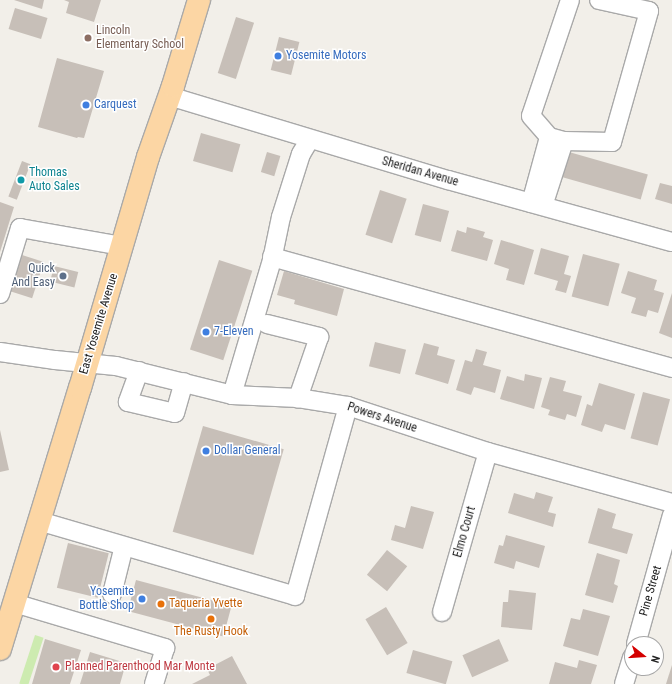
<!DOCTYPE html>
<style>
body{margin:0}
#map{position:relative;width:672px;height:684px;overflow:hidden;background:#f2efe9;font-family:"Roboto Condensed",sans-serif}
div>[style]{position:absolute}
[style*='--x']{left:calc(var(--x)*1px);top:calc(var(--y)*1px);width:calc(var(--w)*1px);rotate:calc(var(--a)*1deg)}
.grass>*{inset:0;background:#cdebb0;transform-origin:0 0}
.building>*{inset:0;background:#c7bfb8;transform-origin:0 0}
.roads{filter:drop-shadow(1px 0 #a9a9a9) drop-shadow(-1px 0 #a9a9a9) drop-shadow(0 1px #a9a9a9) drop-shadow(0 -1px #a9a9a9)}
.minor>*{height:18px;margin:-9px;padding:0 9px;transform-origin:9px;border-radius:9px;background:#fff}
.major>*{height:22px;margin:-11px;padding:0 11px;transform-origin:11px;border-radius:11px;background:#fcd6a4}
.dots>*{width:11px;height:11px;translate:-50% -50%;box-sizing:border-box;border:2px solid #fff;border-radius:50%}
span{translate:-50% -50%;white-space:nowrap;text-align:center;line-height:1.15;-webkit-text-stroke:3px #fff;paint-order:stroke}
.education-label{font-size:12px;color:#785e54}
.left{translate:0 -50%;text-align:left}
.shop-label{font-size:12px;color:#366cbe}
.right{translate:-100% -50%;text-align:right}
.street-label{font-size:12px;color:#222}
.culture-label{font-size:12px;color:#0d838f}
.service-label{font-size:12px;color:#4e5e75}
.food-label{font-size:12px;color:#c56008}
.health-label{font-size:12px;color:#be3a42}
.north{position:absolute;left:624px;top:636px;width:40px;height:40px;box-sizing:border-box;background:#fff;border:1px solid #a7a7a7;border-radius:50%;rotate:107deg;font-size:11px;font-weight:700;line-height:16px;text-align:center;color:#222}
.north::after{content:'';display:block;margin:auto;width:14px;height:18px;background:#d40000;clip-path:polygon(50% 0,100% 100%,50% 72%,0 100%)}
</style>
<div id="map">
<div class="grass">
<i style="left:35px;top:635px;width:9px;height:51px;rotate:18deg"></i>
</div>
<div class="building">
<i style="clip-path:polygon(14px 0,44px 0,42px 9px)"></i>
<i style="clip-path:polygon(64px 0,101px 0,94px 22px,66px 13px,69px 2px)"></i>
<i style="left:15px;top:8px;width:34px;height:22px;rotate:17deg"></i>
<i style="left:236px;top:17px;width:19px;height:59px;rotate:18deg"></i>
<i style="left:279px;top:37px;width:21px;height:34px;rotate:14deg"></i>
<i style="clip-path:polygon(57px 58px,104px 71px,84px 138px,78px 137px,77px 138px,38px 127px)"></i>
<i style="left:201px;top:133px;width:41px;height:29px;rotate:16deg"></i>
<i style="left:267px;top:152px;width:14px;height:21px;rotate:17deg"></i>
<i style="left:569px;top:152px;width:82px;height:26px;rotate:16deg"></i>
<i style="left:22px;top:161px;width:9px;height:38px;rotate:21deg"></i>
<i style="clip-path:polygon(660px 183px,672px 186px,672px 204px,655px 199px)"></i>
<i style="left:380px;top:190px;width:28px;height:47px;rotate:18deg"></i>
<i style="clip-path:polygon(0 202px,14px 207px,0 252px)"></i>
<i style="left:423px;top:204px;width:27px;height:32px;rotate:15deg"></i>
<i style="clip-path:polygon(467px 227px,485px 232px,483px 237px,493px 240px,487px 261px,451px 251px,457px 230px,466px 233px)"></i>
<i style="clip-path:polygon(501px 240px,534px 250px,524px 285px,506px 280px,509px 269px,494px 264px)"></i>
<i style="clip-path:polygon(541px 248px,569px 256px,564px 274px,571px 276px,566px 293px,555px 290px,558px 281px,534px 274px)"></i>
<i style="left:583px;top:254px;width:38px;height:44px;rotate:15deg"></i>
<i style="left:22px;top:255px;width:23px;height:38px;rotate:18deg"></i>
<i style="left:219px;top:260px;width:35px;height:94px;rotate:18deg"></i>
<i style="left:54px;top:266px;width:25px;height:16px;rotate:14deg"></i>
<i style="clip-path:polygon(284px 271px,344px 289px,337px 316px,294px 304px,295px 300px,277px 295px)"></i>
<i style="clip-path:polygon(628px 271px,657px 280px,654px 290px,664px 293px,658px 313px,648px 310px,646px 317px,631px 313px,636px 298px,621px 293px)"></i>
<i style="clip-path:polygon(672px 293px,672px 338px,659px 333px)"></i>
<i style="left:375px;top:342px;width:32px;height:25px;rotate:14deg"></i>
<i style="clip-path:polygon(424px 343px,439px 347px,437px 355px,455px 360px,448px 384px,415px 374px)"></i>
<i style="clip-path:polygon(476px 349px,487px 352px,483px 365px,501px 370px,495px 393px,474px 387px,471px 395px,456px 390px,465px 360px,472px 362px)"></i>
<i style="clip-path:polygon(525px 374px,542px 378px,534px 409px,500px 399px,507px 376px,524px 381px)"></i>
<i style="clip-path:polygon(550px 377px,566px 381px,563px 391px,582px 396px,576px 417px,567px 414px,565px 420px,548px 415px,550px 410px,541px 407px)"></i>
<i style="clip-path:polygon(599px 383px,635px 394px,625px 430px,605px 424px,602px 432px,581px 425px,587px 404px,592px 406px)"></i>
<i style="left:643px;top:392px;width:28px;height:48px;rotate:15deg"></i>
<i style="left:203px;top:426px;width:84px;height:110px;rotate:16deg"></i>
<i style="clip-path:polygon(0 430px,9px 470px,0 472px)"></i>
<i style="clip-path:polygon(536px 492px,553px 497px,548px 512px,556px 514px,553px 527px,508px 513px,514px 493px,534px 499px)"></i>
<i style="clip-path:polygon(411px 506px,434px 512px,423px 549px,391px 540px,395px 525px,405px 528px)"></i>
<i style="clip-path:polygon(598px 508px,616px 514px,612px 528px,633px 534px,627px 554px,588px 543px)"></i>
<i style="clip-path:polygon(506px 535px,545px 546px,539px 568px,516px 561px,514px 569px,494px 563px,499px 545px,503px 546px)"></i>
<i style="left:68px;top:543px;width:42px;height:46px;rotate:14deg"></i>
<i style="left:387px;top:550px;width:26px;height:32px;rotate:39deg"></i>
<i style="clip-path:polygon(597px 553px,620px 560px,614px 584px,618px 586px,613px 603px,585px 595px)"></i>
<i style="left:136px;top:580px;width:99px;height:32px;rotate:15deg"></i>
<i style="clip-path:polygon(509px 590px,536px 593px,532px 630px,501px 627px,503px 602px,508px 602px)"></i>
<i style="left:386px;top:607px;width:42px;height:24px;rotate:59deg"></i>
<i style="clip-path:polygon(583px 609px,610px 616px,598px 656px,563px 646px,571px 618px,580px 620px)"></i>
<i style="clip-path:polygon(45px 639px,81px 650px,70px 684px,32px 684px)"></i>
<i style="left:499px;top:639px;width:24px;height:40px;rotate:66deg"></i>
<i style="left:413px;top:650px;width:41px;height:24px;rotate:16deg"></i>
<i style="clip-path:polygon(90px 652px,126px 663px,120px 684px,80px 684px)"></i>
<i style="clip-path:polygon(232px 656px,247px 684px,192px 684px,210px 675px,207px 669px)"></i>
<i style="clip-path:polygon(579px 660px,597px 665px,591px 684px,549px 684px,555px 662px,577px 668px)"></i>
<i style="clip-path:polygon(672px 666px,672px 684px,666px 684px,672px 665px)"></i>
</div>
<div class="roads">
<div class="minor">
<i style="--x:570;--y:0;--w:122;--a:108.6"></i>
<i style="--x:531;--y:116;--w:28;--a:49"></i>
<i style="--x:549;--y:137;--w:16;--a:15"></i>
<i style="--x:564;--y:141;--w:48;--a:1.2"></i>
<i style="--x:612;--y:142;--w:136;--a:-74.2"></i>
<i style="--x:649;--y:11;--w:51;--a:-167.6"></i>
<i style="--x:169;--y:96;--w:291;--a:16.8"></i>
<i style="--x:448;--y:180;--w:232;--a:15.5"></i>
<i style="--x:531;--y:203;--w:68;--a:-74.7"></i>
<i style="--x:543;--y:206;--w:68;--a:-72.1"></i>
<i style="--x:272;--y:257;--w:415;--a:15.5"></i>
<i style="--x:0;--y:294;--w:69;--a:-73.1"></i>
<i style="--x:20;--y:228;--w:104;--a:10"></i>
<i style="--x:267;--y:324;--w:54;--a:14"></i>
<i style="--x:319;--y:337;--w:65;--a:109"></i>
<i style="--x:0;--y:352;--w:56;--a:8.3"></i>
<i style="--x:55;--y:360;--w:61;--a:5.6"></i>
<i style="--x:116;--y:366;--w:120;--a:14"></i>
<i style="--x:232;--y:395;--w:66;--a:2.6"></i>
<i style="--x:298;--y:398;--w:51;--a:9.1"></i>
<i style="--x:348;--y:406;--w:147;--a:18.2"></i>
<i style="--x:488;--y:452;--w:191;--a:15.5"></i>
<i style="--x:139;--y:371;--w:33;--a:110"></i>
<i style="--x:128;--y:402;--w:48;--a:13.2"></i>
<i style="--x:175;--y:413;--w:32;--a:-74"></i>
<i style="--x:232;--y:395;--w:141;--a:-73.5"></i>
<i style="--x:272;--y:260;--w:44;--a:-78.2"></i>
<i style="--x:281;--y:217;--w:66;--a:-72.4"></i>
<i style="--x:301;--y:154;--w:17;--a:-59"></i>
<i style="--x:39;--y:521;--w:267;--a:16.3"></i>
<i style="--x:295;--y:596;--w:197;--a:-74.4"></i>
<i style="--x:112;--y:594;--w:49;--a:-76"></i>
<i style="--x:14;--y:603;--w:158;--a:16.6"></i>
<i style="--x:165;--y:648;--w:38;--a:107"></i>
<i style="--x:442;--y:612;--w:166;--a:-74"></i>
<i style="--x:636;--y:644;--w:134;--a:-74.4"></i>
<i style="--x:624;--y:684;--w:28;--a:-73"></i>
</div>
<div class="major">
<i style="--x:0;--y:649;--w:273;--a:-73"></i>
<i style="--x:80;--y:388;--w:241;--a:-73.6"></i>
<i style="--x:148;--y:157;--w:75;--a:-70.6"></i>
<i style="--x:173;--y:86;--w:90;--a:-73.2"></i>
</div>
</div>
<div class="dots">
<i style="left:88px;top:38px;background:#8d6e63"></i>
<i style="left:278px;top:56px;background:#3f7fe0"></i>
<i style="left:86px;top:105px;background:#3f7fe0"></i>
<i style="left:21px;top:180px;background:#0f9aa8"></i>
<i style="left:63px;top:276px;background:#5c6f8a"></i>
<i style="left:206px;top:332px;background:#3f7fe0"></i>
<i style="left:206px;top:451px;background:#3f7fe0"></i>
<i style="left:142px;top:599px;background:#3f7fe0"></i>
<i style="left:161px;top:604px;background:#e8710a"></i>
<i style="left:211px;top:619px;background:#e8710a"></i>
<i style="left:56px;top:667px;background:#e0444e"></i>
</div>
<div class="education-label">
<span class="left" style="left:96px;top:38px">Lincoln<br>Elementary School</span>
</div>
<div class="shop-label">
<span class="left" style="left:286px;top:56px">Yosemite Motors</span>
<span class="left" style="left:94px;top:105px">Carquest</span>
<span class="left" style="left:214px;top:332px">7-Eleven</span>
<span class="left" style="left:214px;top:451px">Dollar General</span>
<span class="right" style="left:134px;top:599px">Yosemite<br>Bottle Shop</span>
</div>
<div class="street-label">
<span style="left:420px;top:172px;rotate:16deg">Sheridan Avenue</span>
<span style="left:99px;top:324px;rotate:-73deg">East Yosemite Avenue</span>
<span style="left:382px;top:418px;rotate:18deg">Powers Avenue</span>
<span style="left:465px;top:532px;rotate:-74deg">Elmo Court</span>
<span style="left:651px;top:591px;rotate:-74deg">Pine Street</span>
</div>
<div class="culture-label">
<span class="left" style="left:29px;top:180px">Thomas<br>Auto Sales</span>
</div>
<div class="service-label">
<span class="right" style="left:55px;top:276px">Quick<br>And Easy</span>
</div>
<div class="food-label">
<span class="left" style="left:169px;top:604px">Taqueria Yvette</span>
<span style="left:211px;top:632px">The Rusty Hook</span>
</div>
<div class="health-label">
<span class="left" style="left:65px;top:667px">Planned Parenthood Mar Monte</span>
</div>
<div class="north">N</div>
</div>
